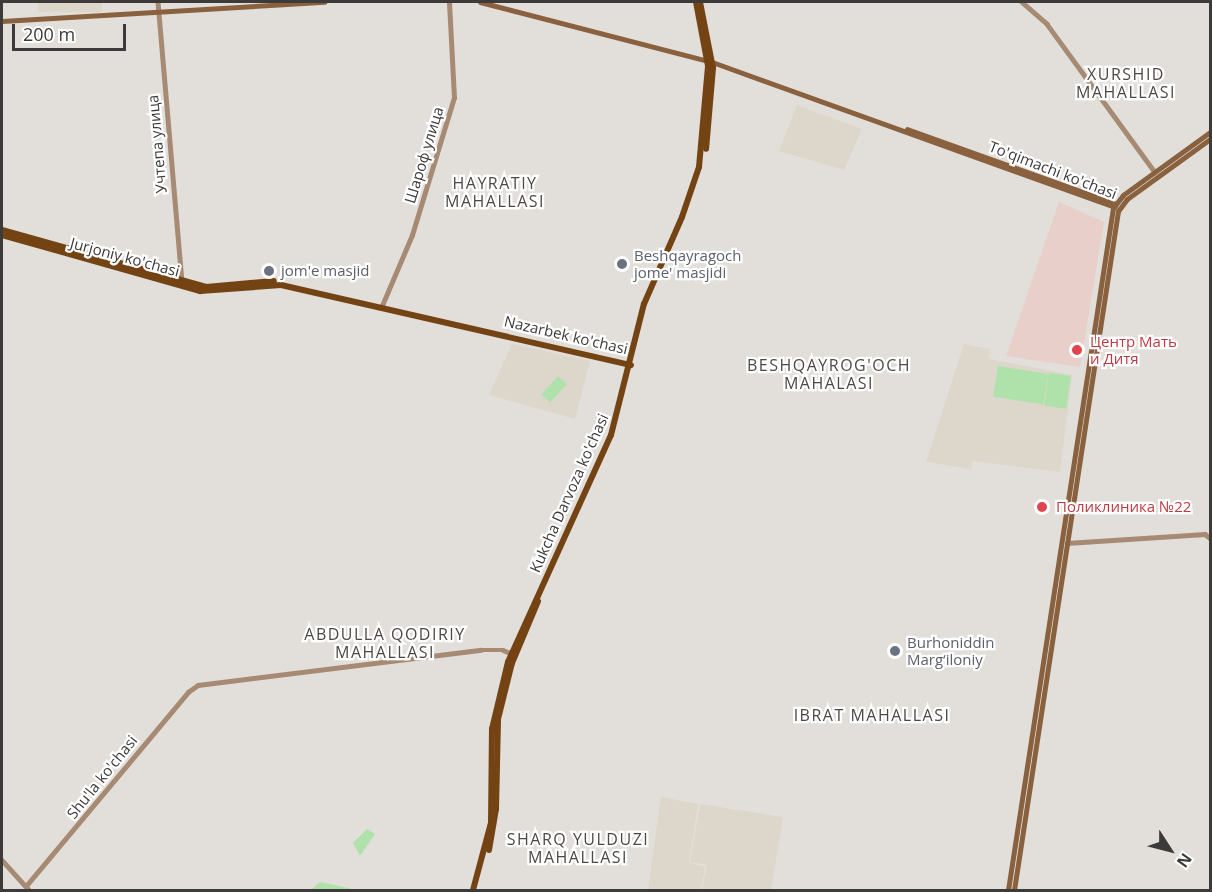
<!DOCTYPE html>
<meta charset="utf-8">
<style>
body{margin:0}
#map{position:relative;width:1212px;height:892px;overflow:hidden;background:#e2dfda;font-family:"Open Sans",sans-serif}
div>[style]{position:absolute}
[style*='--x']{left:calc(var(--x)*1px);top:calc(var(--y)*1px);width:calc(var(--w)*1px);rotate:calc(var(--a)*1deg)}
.built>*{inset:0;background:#ddd6ca;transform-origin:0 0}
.medical>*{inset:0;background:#e8cfc9}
.green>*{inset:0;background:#aee2aa;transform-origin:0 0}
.tertiary>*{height:4.5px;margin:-2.25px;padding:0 2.25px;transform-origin:2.25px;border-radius:2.25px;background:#a78a74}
.secondary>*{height:5px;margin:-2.5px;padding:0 2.5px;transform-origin:2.5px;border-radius:2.5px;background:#8a613f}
.primary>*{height:6px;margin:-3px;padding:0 3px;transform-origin:3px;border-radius:3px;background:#744314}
.dots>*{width:16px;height:16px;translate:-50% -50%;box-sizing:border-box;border:3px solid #fff;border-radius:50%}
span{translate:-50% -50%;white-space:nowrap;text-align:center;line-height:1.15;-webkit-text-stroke:4.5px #fff;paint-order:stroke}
.street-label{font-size:15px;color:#3c3b39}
.worship-label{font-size:15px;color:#5b616d}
.left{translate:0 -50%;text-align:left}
.health-label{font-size:15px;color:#be3a42}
.neighbourhood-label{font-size:16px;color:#4c4945;letter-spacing:1.5px}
.frame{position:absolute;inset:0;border:3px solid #3c3b39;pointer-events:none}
.north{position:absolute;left:1140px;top:820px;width:60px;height:60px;-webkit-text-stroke:4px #fff;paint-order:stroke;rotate:126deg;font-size:16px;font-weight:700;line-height:24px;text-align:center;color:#3c3b39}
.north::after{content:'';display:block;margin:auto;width:21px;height:27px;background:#3c3b39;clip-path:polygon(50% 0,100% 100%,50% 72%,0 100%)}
.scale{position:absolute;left:12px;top:24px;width:114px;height:27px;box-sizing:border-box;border:3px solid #3c3b39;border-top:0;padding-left:8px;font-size:18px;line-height:21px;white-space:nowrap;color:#3c3b39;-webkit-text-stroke:4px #fff;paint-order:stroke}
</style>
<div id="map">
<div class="built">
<i style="left:38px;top:2px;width:64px;height:10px"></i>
<i style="clip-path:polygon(797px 105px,862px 129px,844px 170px,779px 151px)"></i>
<i style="clip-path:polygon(512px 344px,590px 361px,575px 419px,489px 395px)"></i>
<i style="clip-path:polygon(964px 344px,990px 349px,989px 359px,1072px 375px,1060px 472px,973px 461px,971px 469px,926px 462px)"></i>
<i style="clip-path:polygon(661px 797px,698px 804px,689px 863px,705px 866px,701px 890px,648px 890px)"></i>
<i style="clip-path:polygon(700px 804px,783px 817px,771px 890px,702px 890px,707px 865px,690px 862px)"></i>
</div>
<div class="medical">
<i style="clip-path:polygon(1059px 202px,1104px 222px,1080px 367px,1006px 356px)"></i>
</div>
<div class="green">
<i style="left:998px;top:366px;width:51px;height:31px;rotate:9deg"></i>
<i style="left:1049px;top:373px;width:22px;height:33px;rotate:8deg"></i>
<i style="left:558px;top:376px;width:12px;height:25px;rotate:42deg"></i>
<i style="clip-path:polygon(367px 829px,375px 834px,360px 856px,353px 843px)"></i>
<i style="clip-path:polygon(320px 882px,349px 888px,352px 890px,311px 890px)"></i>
</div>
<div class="tertiary">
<i style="--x:158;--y:2;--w:282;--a:85.1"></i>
<i style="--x:1022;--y:2;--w:33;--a:41"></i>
<i style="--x:1047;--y:24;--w:183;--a:53.9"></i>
<i style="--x:381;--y:308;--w:79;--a:-67"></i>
<i style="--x:412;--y:235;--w:143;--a:-73"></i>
<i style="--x:454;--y:98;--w:96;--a:-93"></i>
<i style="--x:1067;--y:543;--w:138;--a:-3.7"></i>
<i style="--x:1205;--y:534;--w:6;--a:39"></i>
<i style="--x:2;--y:860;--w:40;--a:48"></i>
<i style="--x:26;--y:886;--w:253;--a:-50.1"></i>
<i style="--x:188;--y:692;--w:12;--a:-35"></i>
<i style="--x:198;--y:685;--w:285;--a:-7.1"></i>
<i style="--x:481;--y:650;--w:22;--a:0"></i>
<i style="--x:503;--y:650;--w:13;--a:23"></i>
</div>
<div class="secondary">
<i style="--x:480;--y:2;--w:240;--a:14.5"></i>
<i style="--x:712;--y:62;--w:428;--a:19.8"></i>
<i style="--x:2;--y:21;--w:323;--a:-3.4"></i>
<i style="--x:907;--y:129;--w:222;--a:19.7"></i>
<i style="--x:1008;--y:890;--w:690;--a:-81.25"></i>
<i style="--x:1113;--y:208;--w:16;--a:-52"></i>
<i style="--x:1123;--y:195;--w:107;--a:-35.9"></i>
<i style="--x:1014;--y:890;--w:687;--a:-81.29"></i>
<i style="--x:1118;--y:211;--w:15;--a:-53"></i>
<i style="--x:1127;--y:199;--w:102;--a:-35.9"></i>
</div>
<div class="primary">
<i style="--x:700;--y:2;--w:67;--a:78.9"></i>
<i style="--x:713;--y:68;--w:81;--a:94.9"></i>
<i style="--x:2;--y:230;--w:212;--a:15.6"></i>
<i style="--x:206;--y:287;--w:68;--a:-5"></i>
<i style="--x:2;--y:235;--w:206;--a:15.8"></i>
<i style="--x:200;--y:291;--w:81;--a:-4.2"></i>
<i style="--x:281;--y:285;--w:359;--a:12.9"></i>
<i style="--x:489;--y:850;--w:42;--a:-80.3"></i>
<i style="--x:496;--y:809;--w:90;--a:-88.7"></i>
<i style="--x:498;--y:719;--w:58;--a:-76"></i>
<i style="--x:512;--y:663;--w:67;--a:-67.2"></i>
<i style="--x:473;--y:890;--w:69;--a:-75"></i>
<i style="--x:491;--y:823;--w:94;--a:-89.4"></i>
<i style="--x:492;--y:729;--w:69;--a:-76.6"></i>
<i style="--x:508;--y:662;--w:249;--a:-65.6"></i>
<i style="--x:611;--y:435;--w:135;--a:-75.9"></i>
<i style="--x:644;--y:304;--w:95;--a:-66.4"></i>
<i style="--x:682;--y:217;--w:53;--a:-71.2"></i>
<i style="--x:699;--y:167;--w:101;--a:-84.9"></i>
<i style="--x:708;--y:66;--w:65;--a:-100.6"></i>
</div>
<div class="dots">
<i style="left:622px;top:264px;background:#6b7280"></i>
<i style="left:269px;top:271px;background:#6b7280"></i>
<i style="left:1077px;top:350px;background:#e0444e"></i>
<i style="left:1042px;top:507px;background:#e0444e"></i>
<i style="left:895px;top:651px;background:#6b7280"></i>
</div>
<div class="street-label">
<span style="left:157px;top:144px;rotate:-95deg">Учтепа улица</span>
<span style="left:424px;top:155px;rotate:-73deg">Шароф улица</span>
<span style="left:1053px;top:170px;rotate:21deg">To'qimachi ko'chasi</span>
<span style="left:125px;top:257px;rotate:15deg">Jurjoniy ko'chasi</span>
<span style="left:566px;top:335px;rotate:13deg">Nazarbek ko'chasi</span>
<span style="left:569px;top:493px;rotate:-66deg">Kukcha Darvoza ko'chasi</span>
<span style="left:102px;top:777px;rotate:-51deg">Shu'la ko'chasi</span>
</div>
<div class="worship-label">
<span class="left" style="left:634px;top:264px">Beshqayragoch<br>jome' masjidi</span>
<span class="left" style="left:281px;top:271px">jom'e masjid</span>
<span class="left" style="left:907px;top:651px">Burhoniddin<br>Marg‘iloniy</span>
</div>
<div class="health-label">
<span class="left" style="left:1090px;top:350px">Центр Мать<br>и Дитя</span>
<span class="left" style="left:1056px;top:507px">Поликлиника №22</span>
</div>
<div class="neighbourhood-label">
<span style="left:1126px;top:83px">XURSHID<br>MAHALLASI</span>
<span style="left:495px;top:192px">HAYRATIY<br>MAHALLASI</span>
<span style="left:829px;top:374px">BESHQAYROG'OCH<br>MAHALASI</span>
<span style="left:385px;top:643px">ABDULLA QODIRIY<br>MAHALLASI</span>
<span style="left:872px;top:715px">IBRAT MAHALLASI</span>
<span style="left:578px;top:848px">SHARQ YULDUZI<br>MAHALLASI</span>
</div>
<div class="frame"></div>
<div class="north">N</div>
<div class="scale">200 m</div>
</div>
